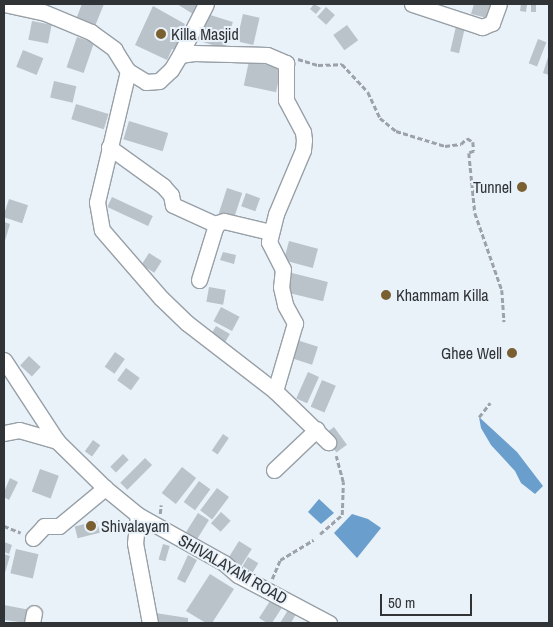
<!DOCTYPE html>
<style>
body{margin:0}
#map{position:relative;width:553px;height:627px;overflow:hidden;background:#e9f1f9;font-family:"Archivo Narrow",sans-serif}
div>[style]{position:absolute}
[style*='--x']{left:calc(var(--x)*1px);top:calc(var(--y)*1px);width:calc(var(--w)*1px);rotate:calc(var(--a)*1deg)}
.water>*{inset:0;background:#6a9ecc}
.building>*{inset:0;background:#bac2ca;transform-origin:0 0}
.path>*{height:2.5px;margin-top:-1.25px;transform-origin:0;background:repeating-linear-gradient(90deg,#9ca2a8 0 5px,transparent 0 7.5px)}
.roads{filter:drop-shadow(1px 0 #98a0a7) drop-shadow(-1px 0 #98a0a7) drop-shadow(0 1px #98a0a7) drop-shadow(0 -1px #98a0a7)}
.minor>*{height:15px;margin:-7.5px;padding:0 7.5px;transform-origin:7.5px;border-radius:7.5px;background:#fff}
.dots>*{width:14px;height:14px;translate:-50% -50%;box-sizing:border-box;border:2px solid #e9f1f9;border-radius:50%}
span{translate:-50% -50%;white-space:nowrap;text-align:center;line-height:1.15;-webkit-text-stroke:4px #e9f1f9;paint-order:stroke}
.poi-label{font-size:16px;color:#313437}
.left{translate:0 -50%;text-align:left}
.right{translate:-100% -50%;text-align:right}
.street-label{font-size:16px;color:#313437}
.frame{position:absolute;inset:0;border:5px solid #313437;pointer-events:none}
.scale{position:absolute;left:380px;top:594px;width:92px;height:22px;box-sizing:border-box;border:2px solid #313437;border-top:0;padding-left:6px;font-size:15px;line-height:18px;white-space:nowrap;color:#313437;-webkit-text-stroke:4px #e9f1f9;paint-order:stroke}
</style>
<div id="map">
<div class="water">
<i style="clip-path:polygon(479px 417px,517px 452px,543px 486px,535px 494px,521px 483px,515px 471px,491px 445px,481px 428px)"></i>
<i style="clip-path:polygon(319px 499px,334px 513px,321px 524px,308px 512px)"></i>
<i style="clip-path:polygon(352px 514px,368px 519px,381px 528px,357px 558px,334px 533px)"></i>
</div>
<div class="building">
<i style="clip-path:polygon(82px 4px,104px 4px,95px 26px,76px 19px)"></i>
<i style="clip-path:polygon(177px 4px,195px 4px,198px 6px,193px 14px)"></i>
<i style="clip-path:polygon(314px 4px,321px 8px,316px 14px,310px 9px)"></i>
<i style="clip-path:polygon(474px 4px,491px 4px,487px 18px,471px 14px)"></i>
<i style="clip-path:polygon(521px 4px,527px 4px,526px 12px,520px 11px)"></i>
<i style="left:531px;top:4px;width:5px;height:8px"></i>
<i style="clip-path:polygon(153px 6px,185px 24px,181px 33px,184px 35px,176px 50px,172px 49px,167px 60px,135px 45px)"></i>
<i style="left:326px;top:7px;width:12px;height:13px;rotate:42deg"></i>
<i style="left:207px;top:14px;width:27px;height:28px;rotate:17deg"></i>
<i style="left:243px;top:14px;width:17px;height:28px;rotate:13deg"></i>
<i style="left:32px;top:21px;width:20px;height:19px;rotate:11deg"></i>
<i style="left:457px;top:22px;width:9px;height:30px;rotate:13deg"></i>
<i style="left:347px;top:25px;width:19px;height:17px;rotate:54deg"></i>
<i style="left:77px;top:37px;width:18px;height:32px;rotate:19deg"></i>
<i style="left:538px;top:39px;width:9px;height:26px;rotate:21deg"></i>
<i style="left:23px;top:50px;width:22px;height:18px;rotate:22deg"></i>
<i style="clip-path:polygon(549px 54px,549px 75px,543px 73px)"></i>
<i style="left:249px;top:61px;width:33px;height:25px;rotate:12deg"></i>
<i style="left:54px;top:81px;width:23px;height:17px;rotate:13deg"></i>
<i style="left:76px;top:104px;width:34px;height:16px;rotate:17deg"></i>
<i style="left:129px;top:121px;width:41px;height:19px;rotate:17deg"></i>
<i style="left:227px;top:188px;width:16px;height:27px;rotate:18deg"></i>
<i style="left:246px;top:193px;width:15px;height:14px;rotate:20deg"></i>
<i style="left:112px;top:197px;width:45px;height:11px;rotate:25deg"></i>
<i style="left:9px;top:199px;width:20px;height:19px;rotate:18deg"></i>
<i style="clip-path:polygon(4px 222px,10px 224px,4px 244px)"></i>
<i style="left:289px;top:241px;width:30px;height:20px;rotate:15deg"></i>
<i style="clip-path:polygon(223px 252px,236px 255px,234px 264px,220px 260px)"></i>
<i style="left:149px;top:253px;width:15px;height:14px;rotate:32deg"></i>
<i style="left:292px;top:273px;width:37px;height:20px;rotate:14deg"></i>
<i style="left:209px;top:287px;width:17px;height:15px;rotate:10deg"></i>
<i style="left:221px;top:307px;width:21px;height:16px;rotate:28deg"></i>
<i style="left:216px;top:326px;width:16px;height:14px;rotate:30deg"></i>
<i style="left:297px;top:340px;width:22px;height:19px;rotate:18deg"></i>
<i style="left:115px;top:352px;width:12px;height:18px;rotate:35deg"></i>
<i style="left:29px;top:356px;width:16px;height:13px;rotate:43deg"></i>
<i style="left:126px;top:368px;width:17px;height:15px;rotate:36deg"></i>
<i style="left:308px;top:372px;width:12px;height:29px;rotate:24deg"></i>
<i style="left:322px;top:380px;width:15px;height:29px;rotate:23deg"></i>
<i style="left:334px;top:427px;width:22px;height:13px;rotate:54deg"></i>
<i style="left:223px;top:434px;width:7px;height:20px;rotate:34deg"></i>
<i style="left:93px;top:440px;width:9px;height:14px;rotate:36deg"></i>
<i style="left:123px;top:454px;width:8px;height:18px;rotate:45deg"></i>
<i style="left:145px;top:458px;width:10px;height:35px;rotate:45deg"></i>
<i style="left:182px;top:467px;width:18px;height:33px;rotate:38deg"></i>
<i style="left:40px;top:469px;width:20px;height:24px;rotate:20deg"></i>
<i style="clip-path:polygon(10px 478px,18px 482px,9px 500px,4px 497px,4px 492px)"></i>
<i style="left:199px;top:481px;width:14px;height:26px;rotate:36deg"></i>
<i style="left:217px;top:488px;width:15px;height:28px;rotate:37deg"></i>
<i style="left:221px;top:512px;width:13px;height:15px;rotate:42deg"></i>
<i style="left:198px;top:513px;width:13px;height:26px;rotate:32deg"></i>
<i style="left:97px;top:521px;width:12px;height:23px;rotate:76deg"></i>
<i style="left:239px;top:541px;width:15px;height:23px;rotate:32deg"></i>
<i style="clip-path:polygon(4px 542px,12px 545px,9px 554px,4px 552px)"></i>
<i style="left:163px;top:544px;width:7px;height:16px;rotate:16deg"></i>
<i style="left:16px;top:549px;width:23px;height:25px;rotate:13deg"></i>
<i style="clip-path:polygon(4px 554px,10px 556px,4px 576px)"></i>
<i style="clip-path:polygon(188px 555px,197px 560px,185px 583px,177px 579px)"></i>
<i style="left:248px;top:557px;width:12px;height:13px;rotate:31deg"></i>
<i style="clip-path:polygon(210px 574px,234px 589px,212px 623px,206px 623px,186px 611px)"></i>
<i style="clip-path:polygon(272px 598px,283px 606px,272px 623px,267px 623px,259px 618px)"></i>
<i style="clip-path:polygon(4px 605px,30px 610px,27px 623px,4px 620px)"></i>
<i style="clip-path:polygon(288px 610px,296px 614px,291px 623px,280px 623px)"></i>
<i style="clip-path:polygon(155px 613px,188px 618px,188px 623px,154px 623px)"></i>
</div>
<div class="path">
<i style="--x:298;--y:59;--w:21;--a:17"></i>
<i style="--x:318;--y:65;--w:24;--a:-2"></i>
<i style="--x:342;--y:64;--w:38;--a:47"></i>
<i style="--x:368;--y:92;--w:29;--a:65"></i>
<i style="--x:380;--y:118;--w:21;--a:39"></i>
<i style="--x:396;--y:131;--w:51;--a:17"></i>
<i style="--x:445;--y:146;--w:16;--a:-7"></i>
<i style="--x:461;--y:144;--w:8;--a:-45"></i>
<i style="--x:467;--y:138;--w:7;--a:34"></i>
<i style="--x:473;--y:142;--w:9;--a:84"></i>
<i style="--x:474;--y:151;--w:5;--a:158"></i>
<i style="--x:469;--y:153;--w:60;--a:84.3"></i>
<i style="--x:475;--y:213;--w:82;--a:70.7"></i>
<i style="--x:502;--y:290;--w:32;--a:86"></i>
<i style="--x:479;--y:417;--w:18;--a:-52"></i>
<i style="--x:160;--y:514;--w:9;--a:-84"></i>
<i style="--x:4;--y:526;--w:18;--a:22"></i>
<i style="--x:320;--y:534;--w:29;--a:-41"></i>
<i style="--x:342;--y:515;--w:33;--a:-88"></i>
<i style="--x:343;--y:482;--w:27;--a:-105"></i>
<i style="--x:272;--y:579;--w:21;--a:-67"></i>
<i style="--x:280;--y:560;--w:39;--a:-31"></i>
</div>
<div class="roads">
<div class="minor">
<i style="--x:4;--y:4;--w:40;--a:12"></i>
<i style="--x:43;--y:12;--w:52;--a:22.6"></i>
<i style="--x:91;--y:32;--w:29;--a:36"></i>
<i style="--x:114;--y:49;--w:26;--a:58"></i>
<i style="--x:128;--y:71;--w:21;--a:31"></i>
<i style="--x:146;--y:82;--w:13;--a:-4"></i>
<i style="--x:159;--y:81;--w:16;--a:-43"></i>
<i style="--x:171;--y:70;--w:17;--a:-59"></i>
<i style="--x:180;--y:55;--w:14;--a:-8"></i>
<i style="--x:194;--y:53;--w:73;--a:1.6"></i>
<i style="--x:267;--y:55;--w:21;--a:23"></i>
<i style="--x:286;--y:63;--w:37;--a:90"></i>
<i style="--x:286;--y:100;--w:36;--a:62"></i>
<i style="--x:303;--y:132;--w:8;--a:83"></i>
<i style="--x:304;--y:140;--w:10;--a:96"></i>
<i style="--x:303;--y:150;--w:69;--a:112.9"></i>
<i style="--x:276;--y:214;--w:29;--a:104"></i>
<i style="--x:269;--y:242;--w:30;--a:63"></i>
<i style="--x:283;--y:269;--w:18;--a:96"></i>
<i style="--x:281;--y:287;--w:18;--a:77"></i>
<i style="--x:285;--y:305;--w:21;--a:61"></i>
<i style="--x:295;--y:323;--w:71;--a:106.4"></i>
<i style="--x:412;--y:4;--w:74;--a:18.2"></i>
<i style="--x:482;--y:27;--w:11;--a:-22"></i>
<i style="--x:492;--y:23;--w:20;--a:-70"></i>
<i style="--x:180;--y:55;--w:57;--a:-63"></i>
<i style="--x:128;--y:71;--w:135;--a:103.3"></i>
<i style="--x:97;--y:202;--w:28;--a:80"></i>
<i style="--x:102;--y:230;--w:90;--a:49.1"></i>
<i style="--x:161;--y:298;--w:36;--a:44"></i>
<i style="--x:187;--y:323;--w:111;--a:37.7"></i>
<i style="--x:275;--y:391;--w:74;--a:43.9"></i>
<i style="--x:109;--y:147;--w:67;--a:35.8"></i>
<i style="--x:163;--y:186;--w:12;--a:48"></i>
<i style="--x:171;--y:195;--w:10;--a:79"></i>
<i style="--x:173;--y:205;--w:48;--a:24.4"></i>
<i style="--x:199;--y:280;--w:54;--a:-72.9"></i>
<i style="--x:215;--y:228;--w:6;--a:-59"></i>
<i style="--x:218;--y:223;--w:6;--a:-18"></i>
<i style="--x:224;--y:221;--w:47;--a:13.4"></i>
<i style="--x:4;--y:360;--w:97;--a:56.8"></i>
<i style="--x:57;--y:441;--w:67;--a:44.4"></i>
<i style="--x:105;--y:488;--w:43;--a:39.3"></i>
<i style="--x:138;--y:515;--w:98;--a:29.2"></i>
<i style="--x:224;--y:563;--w:18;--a:41"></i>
<i style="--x:238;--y:575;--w:103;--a:27.8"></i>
<i style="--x:4;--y:433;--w:15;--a:-11"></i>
<i style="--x:19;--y:430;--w:40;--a:16"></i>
<i style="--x:274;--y:470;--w:59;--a:-43.6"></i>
<i style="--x:138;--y:515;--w:28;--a:96"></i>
<i style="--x:135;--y:543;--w:81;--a:79.4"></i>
<i style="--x:33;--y:538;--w:16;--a:-47"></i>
<i style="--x:44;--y:526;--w:15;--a:0"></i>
<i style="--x:59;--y:526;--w:60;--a:-39.6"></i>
<i style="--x:32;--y:623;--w:10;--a:-79"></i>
</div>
</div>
<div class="dots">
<i style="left:161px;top:34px;background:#7a5f31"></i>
<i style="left:522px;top:187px;background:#7a5f31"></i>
<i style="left:386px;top:295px;background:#7a5f31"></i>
<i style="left:512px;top:353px;background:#7a5f31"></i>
<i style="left:91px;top:526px;background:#7a5f31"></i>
</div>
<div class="poi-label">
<span class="left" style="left:171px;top:34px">Killa Masjid</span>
<span class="right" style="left:512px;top:187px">Tunnel</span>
<span class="left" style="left:396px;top:295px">Khammam Killa</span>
<span class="right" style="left:502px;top:353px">Ghee Well</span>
<span class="left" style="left:101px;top:526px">Shivalayam</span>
</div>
<div class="street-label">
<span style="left:233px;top:569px;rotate:30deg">SHIVALAYAM ROAD</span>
</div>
<div class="frame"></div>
<div class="scale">50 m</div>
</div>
